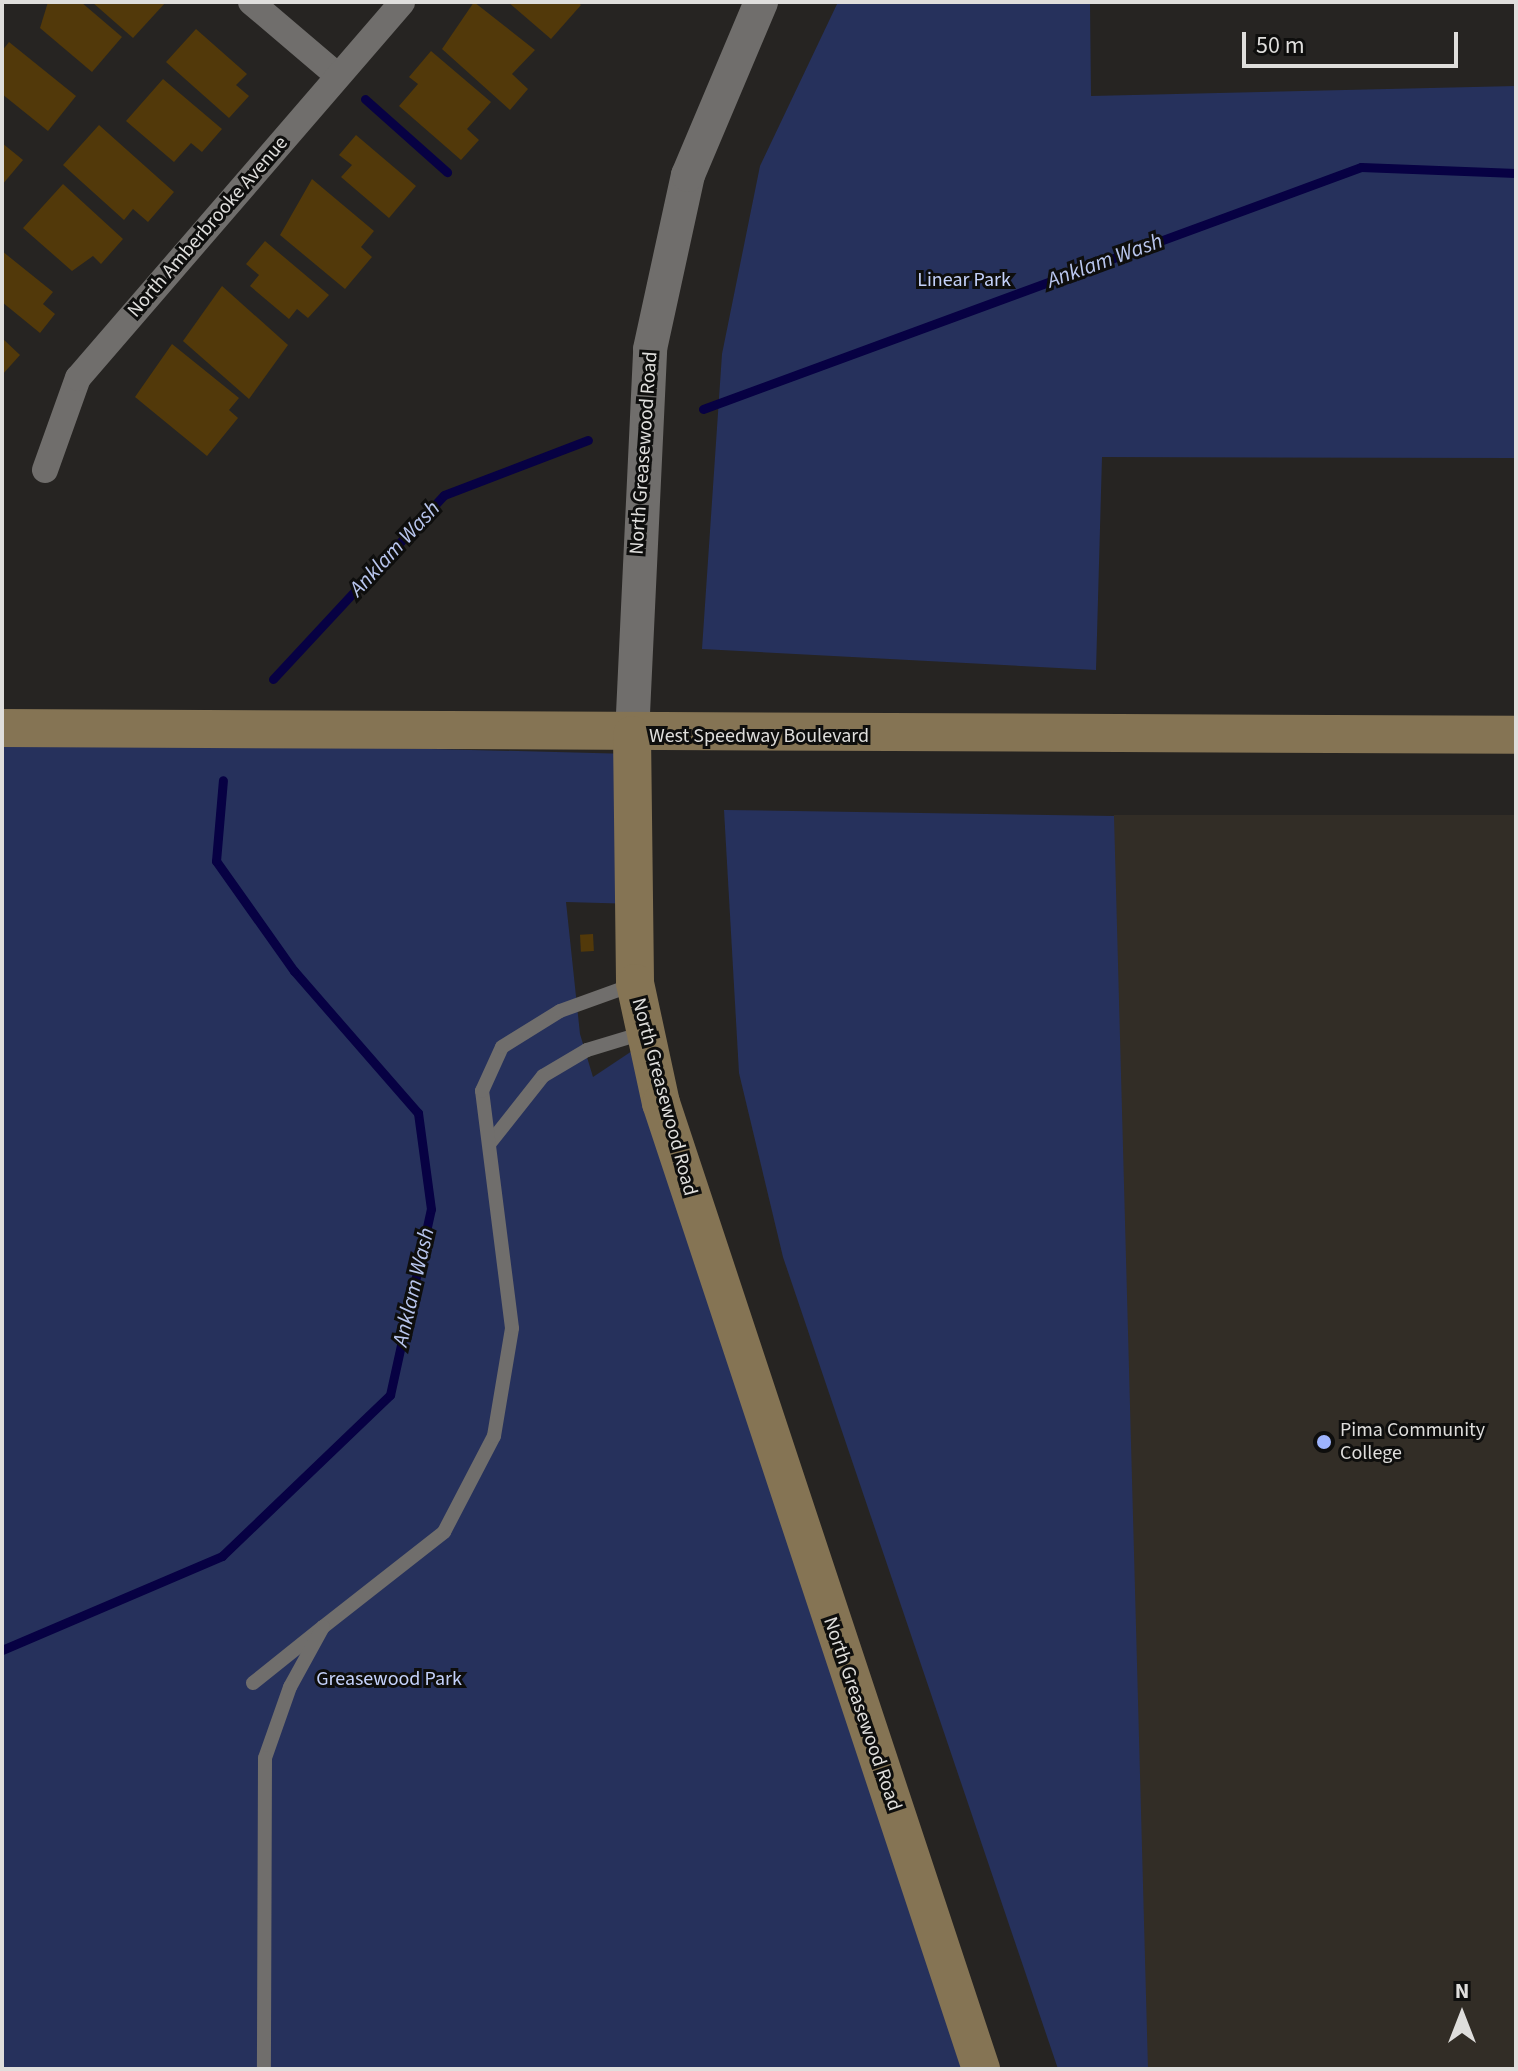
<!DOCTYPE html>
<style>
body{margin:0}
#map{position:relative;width:1518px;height:2071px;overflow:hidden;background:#262422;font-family:"Source Sans 3",sans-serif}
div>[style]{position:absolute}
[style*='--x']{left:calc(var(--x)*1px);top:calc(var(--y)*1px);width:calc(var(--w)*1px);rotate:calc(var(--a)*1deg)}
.built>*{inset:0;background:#322d26;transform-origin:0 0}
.green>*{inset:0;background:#26315c}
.stream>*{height:9px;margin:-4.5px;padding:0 4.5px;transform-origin:4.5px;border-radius:4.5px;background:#070143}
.building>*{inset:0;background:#52390a;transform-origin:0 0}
.service>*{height:14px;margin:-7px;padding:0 7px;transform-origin:7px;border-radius:7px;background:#706e6c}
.minor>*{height:26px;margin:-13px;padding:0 13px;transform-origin:13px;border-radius:13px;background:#706e6c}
.tertiary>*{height:34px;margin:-17px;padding:0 17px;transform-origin:17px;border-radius:17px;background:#706e6c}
.secondary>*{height:38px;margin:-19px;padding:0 19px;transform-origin:19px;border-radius:19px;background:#857454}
.dots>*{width:22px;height:22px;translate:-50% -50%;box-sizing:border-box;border:4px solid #0e0e0d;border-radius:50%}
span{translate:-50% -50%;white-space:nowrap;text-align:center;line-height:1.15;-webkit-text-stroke:6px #0e0e0d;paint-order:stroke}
.street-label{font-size:20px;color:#dfdedc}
.park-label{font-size:20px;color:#c5d2fb}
.poi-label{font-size:20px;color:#dfdedc}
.left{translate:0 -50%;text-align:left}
.water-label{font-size:22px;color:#b9c6ee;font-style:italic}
.frame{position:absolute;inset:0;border:4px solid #dfdedc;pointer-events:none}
.north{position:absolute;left:1422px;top:1975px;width:80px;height:80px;-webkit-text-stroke:6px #0e0e0d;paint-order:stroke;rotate:0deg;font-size:22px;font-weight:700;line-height:32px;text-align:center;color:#dfdedc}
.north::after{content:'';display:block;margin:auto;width:28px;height:36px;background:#dfdedc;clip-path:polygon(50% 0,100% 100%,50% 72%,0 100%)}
.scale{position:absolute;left:1242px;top:32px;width:216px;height:36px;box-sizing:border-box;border:4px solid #dfdedc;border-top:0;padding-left:10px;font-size:24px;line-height:28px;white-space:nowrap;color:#dfdedc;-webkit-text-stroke:6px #0e0e0d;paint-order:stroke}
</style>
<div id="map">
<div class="built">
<i style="left:1516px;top:815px;width:1254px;height:402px;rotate:90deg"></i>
</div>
<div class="green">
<i style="clip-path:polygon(838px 2px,1090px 2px,1091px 96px,1516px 86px,1516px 458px,1102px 457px,1096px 670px,702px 649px,722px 354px,760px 166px)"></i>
<i style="clip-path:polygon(2px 738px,632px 754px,637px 904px,566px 902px,580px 1034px,593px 1077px,647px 1041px,976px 2069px,2px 2069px)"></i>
<i style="clip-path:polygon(724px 810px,1114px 816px,1148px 2069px,1058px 2069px,783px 1257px,739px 1073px)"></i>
</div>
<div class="stream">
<i style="--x:365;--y:99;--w:110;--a:41.7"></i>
<i style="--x:703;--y:409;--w:701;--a:-20.19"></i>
<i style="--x:1361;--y:167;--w:155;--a:2.2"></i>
<i style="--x:273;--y:679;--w:251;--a:-47.1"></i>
<i style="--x:444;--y:495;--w:154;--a:-20.9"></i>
<i style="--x:2;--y:1650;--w:239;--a:-23.1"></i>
<i style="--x:222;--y:1556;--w:233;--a:-43.8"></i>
<i style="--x:390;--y:1395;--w:190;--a:-77.6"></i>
<i style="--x:431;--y:1209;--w:97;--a:-97.7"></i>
<i style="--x:418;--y:1113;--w:189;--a:-131.1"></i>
<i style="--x:294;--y:971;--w:135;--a:-125.3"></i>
<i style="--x:216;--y:861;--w:81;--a:-85.1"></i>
</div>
<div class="building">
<i style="clip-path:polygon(48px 2px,81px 2px,122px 37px,92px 72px,40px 28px)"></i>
<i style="clip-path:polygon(92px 2px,166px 2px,133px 38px)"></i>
<i style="clip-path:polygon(474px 2px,535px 50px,512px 74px,528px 89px,510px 110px,442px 49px)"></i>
<i style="clip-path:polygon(508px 2px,577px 2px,581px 5px,551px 39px)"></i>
<i style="clip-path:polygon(196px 29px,247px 74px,236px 85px,249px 96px,229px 118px,166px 62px)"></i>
<i style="clip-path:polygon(9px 42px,76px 96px,48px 131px,2px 94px,2px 51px)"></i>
<i style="clip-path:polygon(431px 51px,491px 102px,467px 129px,479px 140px,461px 160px,399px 106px,418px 84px,409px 77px)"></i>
<i style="clip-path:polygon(163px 79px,222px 129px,202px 152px,191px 143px,174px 162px,126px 121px)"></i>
<i style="clip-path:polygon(99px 125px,174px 192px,148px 222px,133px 209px,124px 220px,63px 165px)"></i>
<i style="clip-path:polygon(356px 135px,416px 186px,389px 218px,341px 177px,352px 165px,339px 155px)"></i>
<i style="clip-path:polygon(2px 143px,23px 160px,2px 185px)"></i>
<i style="clip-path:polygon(312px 179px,374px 231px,361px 247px,372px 257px,345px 289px,280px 235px)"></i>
<i style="clip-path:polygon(63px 184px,123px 239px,101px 264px,93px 256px,72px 271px,23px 228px)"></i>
<i style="clip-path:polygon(265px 241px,329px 295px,308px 318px,297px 309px,289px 319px,250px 286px,259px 275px,246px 264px)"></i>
<i style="clip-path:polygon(2px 251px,53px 292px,43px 304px,55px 314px,40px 333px,2px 302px)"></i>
<i style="clip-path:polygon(222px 286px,288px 345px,249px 399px,183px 341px)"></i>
<i style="clip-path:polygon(2px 338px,20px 355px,2px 375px)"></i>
<i style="clip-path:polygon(172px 344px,239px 398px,229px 410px,238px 418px,207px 456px,135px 397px)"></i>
<i style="left:593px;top:934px;width:17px;height:13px;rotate:87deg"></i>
</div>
<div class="service">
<i style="--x:490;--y:1143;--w:85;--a:-51.7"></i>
<i style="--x:543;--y:1076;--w:51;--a:-30.6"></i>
<i style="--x:587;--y:1050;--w:59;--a:-16.9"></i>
<i style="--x:323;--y:1627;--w:154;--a:-38.1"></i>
<i style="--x:444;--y:1532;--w:108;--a:-62.5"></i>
<i style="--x:494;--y:1436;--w:109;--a:-80.5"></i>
<i style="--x:512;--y:1328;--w:239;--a:-97.2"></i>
<i style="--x:482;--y:1091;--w:48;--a:-65.6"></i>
<i style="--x:502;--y:1047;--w:68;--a:-31.8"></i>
<i style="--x:560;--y:1011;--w:80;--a:-19.8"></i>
<i style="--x:253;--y:1683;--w:90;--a:-38.7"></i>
<i style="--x:323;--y:1627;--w:68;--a:118.8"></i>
<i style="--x:290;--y:1687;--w:75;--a:109.4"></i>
<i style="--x:265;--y:1758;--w:311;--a:90.2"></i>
</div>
<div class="minor">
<i style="--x:251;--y:2;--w:114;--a:40.4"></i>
<i style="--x:45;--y:470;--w:98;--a:-70.3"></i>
<i style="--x:78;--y:378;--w:496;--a:-49.2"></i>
</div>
<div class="tertiary">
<i style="--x:632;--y:735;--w:386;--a:-87.3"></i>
<i style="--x:650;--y:349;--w:178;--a:-77.7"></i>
<i style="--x:688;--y:175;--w:188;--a:-67.1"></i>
</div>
<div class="secondary">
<i style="--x:2;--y:728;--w:1514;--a:0.26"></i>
<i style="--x:632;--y:735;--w:248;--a:89.3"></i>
<i style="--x:635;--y:983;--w:123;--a:77.8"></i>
<i style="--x:661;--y:1103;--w:1018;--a:71.67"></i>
</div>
<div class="dots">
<i style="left:1324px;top:1442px;background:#9eb4fd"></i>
</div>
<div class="street-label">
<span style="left:208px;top:227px;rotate:-49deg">North Amberbrooke Avenue</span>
<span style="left:644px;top:453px;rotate:-86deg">North Greasewood Road</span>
<span style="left:759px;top:736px">West Speedway Boulevard</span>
<span style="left:664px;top:1097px;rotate:75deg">North Greasewood Road</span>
<span style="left:862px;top:1714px;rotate:71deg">North Greasewood Road</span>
</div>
<div class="park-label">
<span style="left:964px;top:280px">Linear Park</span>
<span style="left:389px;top:1679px">Greasewood Park</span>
</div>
<div class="poi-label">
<span class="left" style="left:1340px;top:1442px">Pima Community<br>College</span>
</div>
<div class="water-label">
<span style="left:1105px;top:261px;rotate:-20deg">Anklam Wash</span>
<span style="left:395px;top:549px;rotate:-47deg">Anklam Wash</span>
<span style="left:414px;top:1287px;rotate:-77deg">Anklam Wash</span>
</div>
<div class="frame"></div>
<div class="north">N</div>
<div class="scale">50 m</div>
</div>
